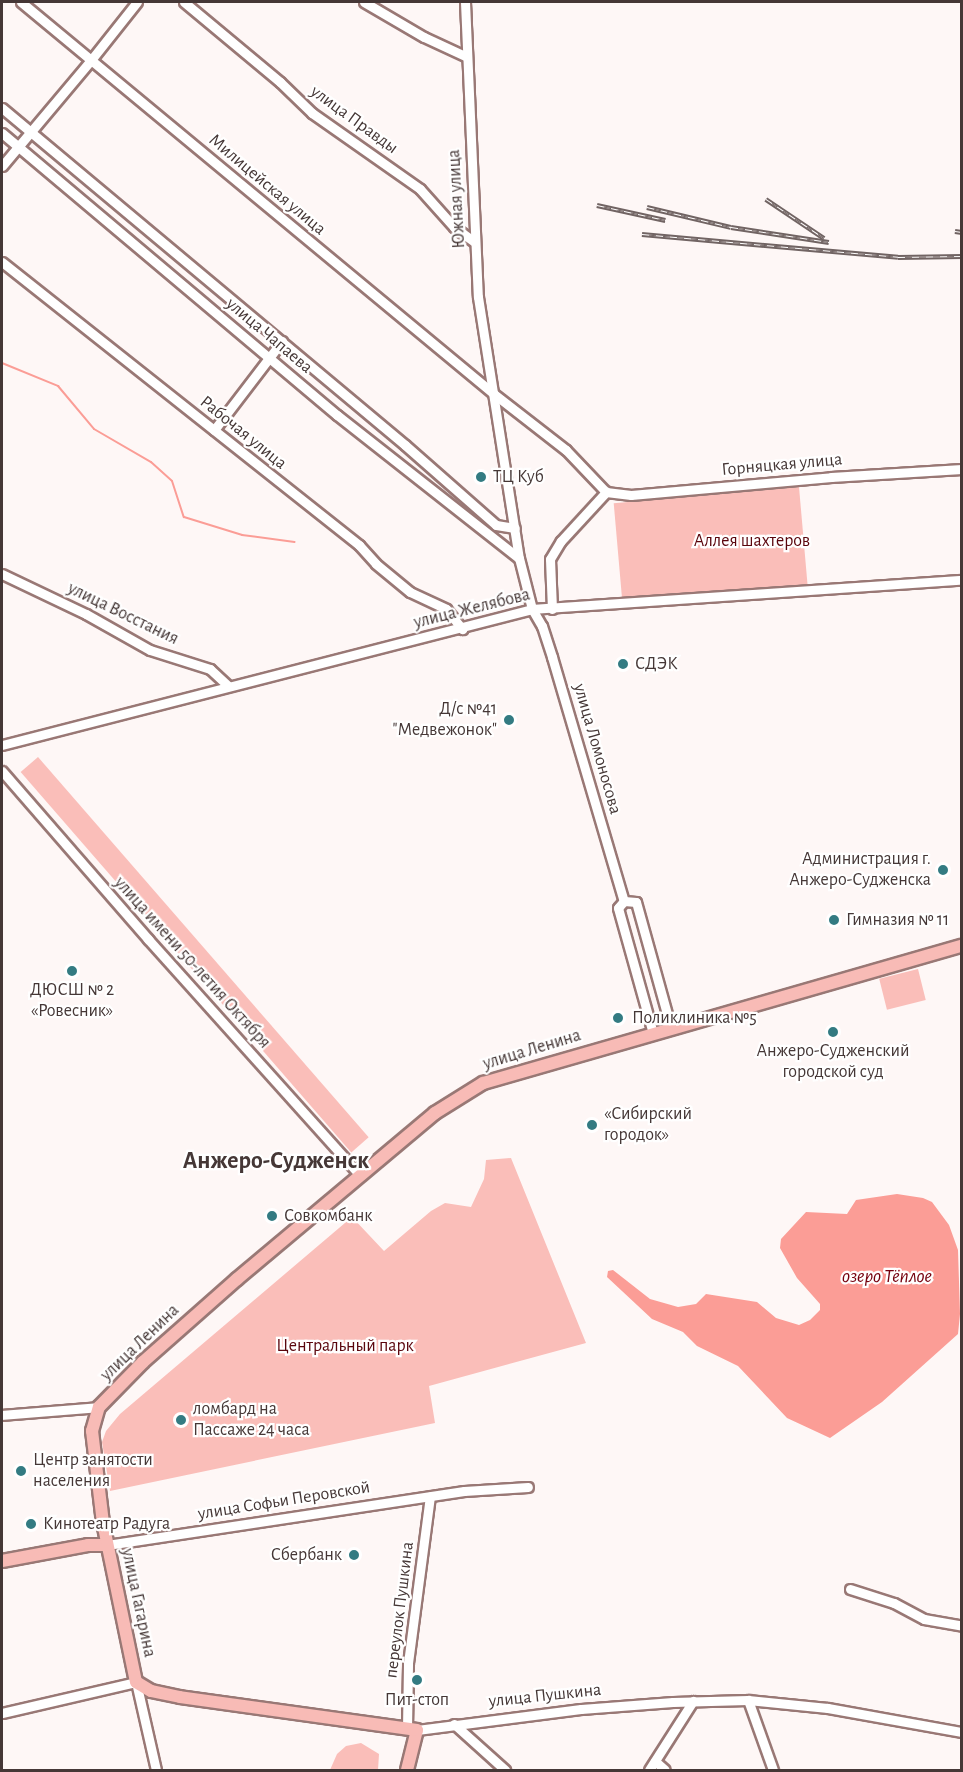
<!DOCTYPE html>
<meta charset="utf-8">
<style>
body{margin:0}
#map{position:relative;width:963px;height:1772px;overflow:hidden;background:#fef7f6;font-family:"Alegreya Sans",sans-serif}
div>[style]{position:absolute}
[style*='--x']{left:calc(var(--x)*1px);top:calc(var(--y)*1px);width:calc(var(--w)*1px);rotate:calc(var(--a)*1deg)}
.green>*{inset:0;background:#fabeb9;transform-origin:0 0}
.water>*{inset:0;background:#fb9d96}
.stream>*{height:2px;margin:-1px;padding:0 1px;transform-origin:1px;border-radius:1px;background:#fb9d96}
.roads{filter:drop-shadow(2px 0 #997875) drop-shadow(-2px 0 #997875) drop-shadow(0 2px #997875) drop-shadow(0 -2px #997875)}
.minor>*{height:9px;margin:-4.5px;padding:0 4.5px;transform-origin:4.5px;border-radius:4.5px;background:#fff}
.major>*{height:12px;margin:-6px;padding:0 6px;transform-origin:6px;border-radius:6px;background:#f8bbb6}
.rail>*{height:4.5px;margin-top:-2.25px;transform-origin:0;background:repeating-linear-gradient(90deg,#fff 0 7px,#716463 0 14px);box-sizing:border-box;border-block:2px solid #716463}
.dots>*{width:16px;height:16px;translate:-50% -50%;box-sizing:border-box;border:3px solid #fff;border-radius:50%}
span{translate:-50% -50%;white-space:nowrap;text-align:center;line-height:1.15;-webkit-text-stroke:4.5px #fff;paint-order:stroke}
.street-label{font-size:18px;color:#453736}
.poi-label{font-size:18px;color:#453736}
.left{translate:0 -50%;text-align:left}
.right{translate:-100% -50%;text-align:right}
.park-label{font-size:18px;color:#5a050c}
.water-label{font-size:20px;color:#75000e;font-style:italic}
.district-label{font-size:24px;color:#453736;font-weight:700}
.frame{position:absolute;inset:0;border:3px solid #453736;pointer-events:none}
</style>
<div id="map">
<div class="green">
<i style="left:799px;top:487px;width:98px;height:186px;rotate:85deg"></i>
<i style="left:38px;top:757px;width:504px;height:23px;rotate:49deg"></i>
<i style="left:918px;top:969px;width:32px;height:40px;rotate:76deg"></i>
<i style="clip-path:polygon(511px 1158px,586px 1343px,429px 1386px,435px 1423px,110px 1491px,102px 1442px,106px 1431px,120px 1414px,352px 1217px,384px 1251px,431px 1211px,445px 1203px,471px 1207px,484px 1179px,486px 1160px)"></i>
<i style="clip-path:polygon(361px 1743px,379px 1754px,378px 1770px,330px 1770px,337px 1754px,346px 1746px)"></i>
</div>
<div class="water">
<i style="clip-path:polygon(897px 1194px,923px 1198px,932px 1202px,949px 1225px,958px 1250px,960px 1314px,958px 1334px,882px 1402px,830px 1438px,787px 1418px,738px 1366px,697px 1346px,683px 1332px,652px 1319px,607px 1277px,608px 1271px,613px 1270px,650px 1299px,678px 1307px,696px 1304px,706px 1294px,757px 1302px,776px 1318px,799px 1325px,810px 1320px,820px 1310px,820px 1304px,797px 1278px,780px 1248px,781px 1239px,806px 1212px,847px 1214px,856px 1200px)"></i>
</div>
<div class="stream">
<i style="--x:2;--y:363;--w:61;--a:22.3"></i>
<i style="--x:58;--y:386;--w:56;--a:50.1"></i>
<i style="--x:94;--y:429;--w:66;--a:30.1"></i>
<i style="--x:151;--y:462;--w:28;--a:42"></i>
<i style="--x:172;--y:481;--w:38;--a:72"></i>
<i style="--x:184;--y:517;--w:61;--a:17.2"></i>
<i style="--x:242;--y:535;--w:53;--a:7.5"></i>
</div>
<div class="roads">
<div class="minor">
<i style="--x:21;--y:2;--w:614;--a:39.65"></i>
<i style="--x:494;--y:394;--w:91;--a:37.9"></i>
<i style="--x:566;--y:450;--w:58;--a:46.4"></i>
<i style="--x:184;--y:2;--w:125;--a:39.8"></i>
<i style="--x:280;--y:82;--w:45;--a:44.1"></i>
<i style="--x:312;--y:113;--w:132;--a:35.1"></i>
<i style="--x:420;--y:189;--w:51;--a:48.2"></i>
<i style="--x:454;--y:227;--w:26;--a:36"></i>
<i style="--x:364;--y:2;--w:69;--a:30.3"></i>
<i style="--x:424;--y:37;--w:47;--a:24.9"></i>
<i style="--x:465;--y:2;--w:295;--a:87.5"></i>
<i style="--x:478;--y:297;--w:264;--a:81.1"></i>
<i style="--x:519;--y:558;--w:53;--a:75.7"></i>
<i style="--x:532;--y:609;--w:20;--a:60"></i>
<i style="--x:542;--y:626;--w:33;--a:72"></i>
<i style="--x:552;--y:657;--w:254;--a:73.6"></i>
<i style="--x:2;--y:108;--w:525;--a:39.9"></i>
<i style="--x:405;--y:445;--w:121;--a:41.3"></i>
<i style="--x:496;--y:525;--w:19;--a:9"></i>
<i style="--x:2;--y:133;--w:438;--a:40.1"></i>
<i style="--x:337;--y:415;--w:231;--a:38.2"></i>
<i style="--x:2;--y:166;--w:138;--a:-50"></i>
<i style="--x:91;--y:60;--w:74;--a:-51.6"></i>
<i style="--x:2;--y:262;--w:456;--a:38.4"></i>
<i style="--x:359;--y:545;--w:25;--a:48"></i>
<i style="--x:376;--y:564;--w:44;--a:39.5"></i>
<i style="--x:410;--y:592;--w:40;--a:25"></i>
<i style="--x:446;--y:609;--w:26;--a:51"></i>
<i style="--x:214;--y:430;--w:112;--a:-52.6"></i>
<i style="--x:606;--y:492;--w:25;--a:7"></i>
<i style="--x:631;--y:495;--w:201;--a:-5.1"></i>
<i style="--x:831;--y:477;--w:131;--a:-3.5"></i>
<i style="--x:2;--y:574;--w:93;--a:25.5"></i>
<i style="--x:86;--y:614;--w:73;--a:29.4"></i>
<i style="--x:150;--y:650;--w:63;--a:17.6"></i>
<i style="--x:210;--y:669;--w:25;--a:43"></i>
<i style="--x:552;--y:609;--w:50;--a:-92.3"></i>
<i style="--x:550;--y:559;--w:21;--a:-59"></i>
<i style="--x:561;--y:541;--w:67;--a:-47.4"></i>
<i style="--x:2;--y:745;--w:547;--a:-14.39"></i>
<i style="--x:532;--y:609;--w:431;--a:-3.9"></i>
<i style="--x:2;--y:771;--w:223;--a:49"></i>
<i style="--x:148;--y:939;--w:317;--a:48.1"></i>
<i style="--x:624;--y:901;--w:12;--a:5"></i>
<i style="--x:636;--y:902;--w:131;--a:74.5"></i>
<i style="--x:624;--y:901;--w:9;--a:131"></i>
<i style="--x:618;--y:908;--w:130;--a:74.4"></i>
<i style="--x:2;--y:1415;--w:97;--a:-4.7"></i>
<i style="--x:107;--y:1545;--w:361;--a:-8.6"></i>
<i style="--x:464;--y:1491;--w:64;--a:-3.6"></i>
<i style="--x:850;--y:1589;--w:46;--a:17.7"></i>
<i style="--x:894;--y:1603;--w:34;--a:28"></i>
<i style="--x:924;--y:1619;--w:39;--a:10"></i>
<i style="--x:748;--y:1700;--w:74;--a:70.3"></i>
<i style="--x:2;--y:1713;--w:138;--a:-13"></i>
<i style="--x:136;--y:1682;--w:90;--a:77.2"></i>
<i style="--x:454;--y:1724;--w:69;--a:42"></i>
<i style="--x:407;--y:1729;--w:66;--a:-89.1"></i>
<i style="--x:408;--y:1663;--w:168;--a:-82.5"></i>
<i style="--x:417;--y:1730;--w:165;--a:-7.3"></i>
<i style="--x:581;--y:1709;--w:92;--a:-4.4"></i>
<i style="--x:673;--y:1702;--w:75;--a:-1.5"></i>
<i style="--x:748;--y:1700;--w:80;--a:5.7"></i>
<i style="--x:828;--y:1708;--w:136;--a:10.2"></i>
<i style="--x:655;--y:1761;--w:13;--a:42"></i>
<i style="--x:649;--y:1770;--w:82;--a:-57.5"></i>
</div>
<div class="major">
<i style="--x:2;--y:1561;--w:87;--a:-10.5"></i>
<i style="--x:88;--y:1545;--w:19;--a:0"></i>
<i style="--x:407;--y:1770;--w:41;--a:-76"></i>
<i style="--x:417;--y:1730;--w:239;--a:-172.1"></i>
<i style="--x:180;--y:1697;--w:30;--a:-168"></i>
<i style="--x:151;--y:1691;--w:17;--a:-149"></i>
<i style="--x:136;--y:1682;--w:162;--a:-101.7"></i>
<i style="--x:103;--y:1523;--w:93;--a:-96.8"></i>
<i style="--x:92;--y:1431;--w:25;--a:-74"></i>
<i style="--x:99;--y:1407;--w:63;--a:-45.6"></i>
<i style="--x:143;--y:1362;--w:125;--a:-41.4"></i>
<i style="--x:237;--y:1279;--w:258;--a:-40"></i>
<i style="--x:435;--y:1113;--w:57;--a:-32"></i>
<i style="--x:483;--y:1083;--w:498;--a:-16"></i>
</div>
</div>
<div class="rail">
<i style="--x:766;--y:199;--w:70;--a:33.9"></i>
<i style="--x:597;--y:205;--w:70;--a:12.4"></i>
<i style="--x:647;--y:207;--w:86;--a:13.4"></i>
<i style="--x:731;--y:227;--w:99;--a:8.7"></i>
<i style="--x:955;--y:231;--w:7;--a:8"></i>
<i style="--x:642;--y:234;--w:257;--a:5.1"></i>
<i style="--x:898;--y:257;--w:64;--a:-0.9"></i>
</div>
<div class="dots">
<i style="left:481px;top:477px;background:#337b82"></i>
<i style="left:623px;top:664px;background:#337b82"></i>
<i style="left:509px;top:720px;background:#337b82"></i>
<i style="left:943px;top:870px;background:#337b82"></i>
<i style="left:834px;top:920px;background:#337b82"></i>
<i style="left:72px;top:971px;background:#337b82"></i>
<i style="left:618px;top:1018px;background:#337b82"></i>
<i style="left:833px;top:1032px;background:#337b82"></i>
<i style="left:592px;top:1125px;background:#337b82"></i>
<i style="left:272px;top:1216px;background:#337b82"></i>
<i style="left:181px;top:1420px;background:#337b82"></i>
<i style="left:21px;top:1471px;background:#337b82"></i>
<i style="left:31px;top:1524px;background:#337b82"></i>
<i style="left:354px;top:1555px;background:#337b82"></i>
<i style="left:417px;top:1680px;background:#337b82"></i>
</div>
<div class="street-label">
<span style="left:354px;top:120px;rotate:36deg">улица Правды</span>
<span style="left:267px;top:185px;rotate:40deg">Милицейская улица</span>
<span style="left:457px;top:199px;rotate:-93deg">Южная улица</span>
<span style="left:269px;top:336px;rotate:40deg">улица Чапаева</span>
<span style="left:243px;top:433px;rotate:39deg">Рабочая улица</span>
<span style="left:782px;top:465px;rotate:-5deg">Горняцкая улица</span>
<span style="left:472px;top:609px;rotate:-14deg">улица Желябова</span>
<span style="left:123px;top:614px;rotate:26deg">улица Восстания</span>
<span style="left:597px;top:749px;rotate:74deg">улица Ломоносова</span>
<span style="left:192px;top:963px;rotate:48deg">улица имени 50-летия Октября</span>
<span style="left:532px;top:1050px;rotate:-17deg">улица Ленина</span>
<span style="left:140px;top:1343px;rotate:-44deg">улица Ленина</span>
<span style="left:284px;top:1501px;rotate:-9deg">улица Софьи Перовской</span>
<span style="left:138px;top:1603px;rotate:78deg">улица Гагарина</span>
<span style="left:400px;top:1610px;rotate:-83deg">переулок Пушкина</span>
<span style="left:545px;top:1696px;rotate:-6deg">улица Пушкина</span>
</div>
<div class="poi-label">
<span class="left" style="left:493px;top:477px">ТЦ Куб</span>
<span class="left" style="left:635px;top:664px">СДЭК</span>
<span class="right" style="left:497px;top:720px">Д/с №41<br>"Медвежонок"</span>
<span class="right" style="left:931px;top:870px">Администрация г.<br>Анжеро-Судженска</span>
<span class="left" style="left:846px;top:920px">Гимназия № 11</span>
<span style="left:72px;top:1001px">ДЮСШ № 2<br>«Ровесник»</span>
<span class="left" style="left:632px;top:1018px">Поликлиника №5</span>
<span style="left:833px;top:1062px">Анжеро-Судженский<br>городской суд</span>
<span class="left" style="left:604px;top:1125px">«Сибирский<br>городок»</span>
<span class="left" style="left:284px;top:1216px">Совкомбанк</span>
<span class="left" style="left:193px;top:1420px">ломбард на<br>Пассаже 24 часа</span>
<span class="left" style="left:33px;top:1471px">Центр занятости<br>населения</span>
<span class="left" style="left:43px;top:1524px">Кинотеатр Радуга</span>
<span class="right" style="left:342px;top:1555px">Сбербанк</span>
<span style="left:417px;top:1700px">Пит-стоп</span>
</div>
<div class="park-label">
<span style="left:752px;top:541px">Аллея шахтеров</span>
<span style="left:345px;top:1346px">Центральный парк</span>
</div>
<div class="water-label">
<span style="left:887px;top:1276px">озеро Тёплое</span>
</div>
<div class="district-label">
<span style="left:276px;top:1162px">Анжеро-Судженск</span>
</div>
<div class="frame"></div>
</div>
